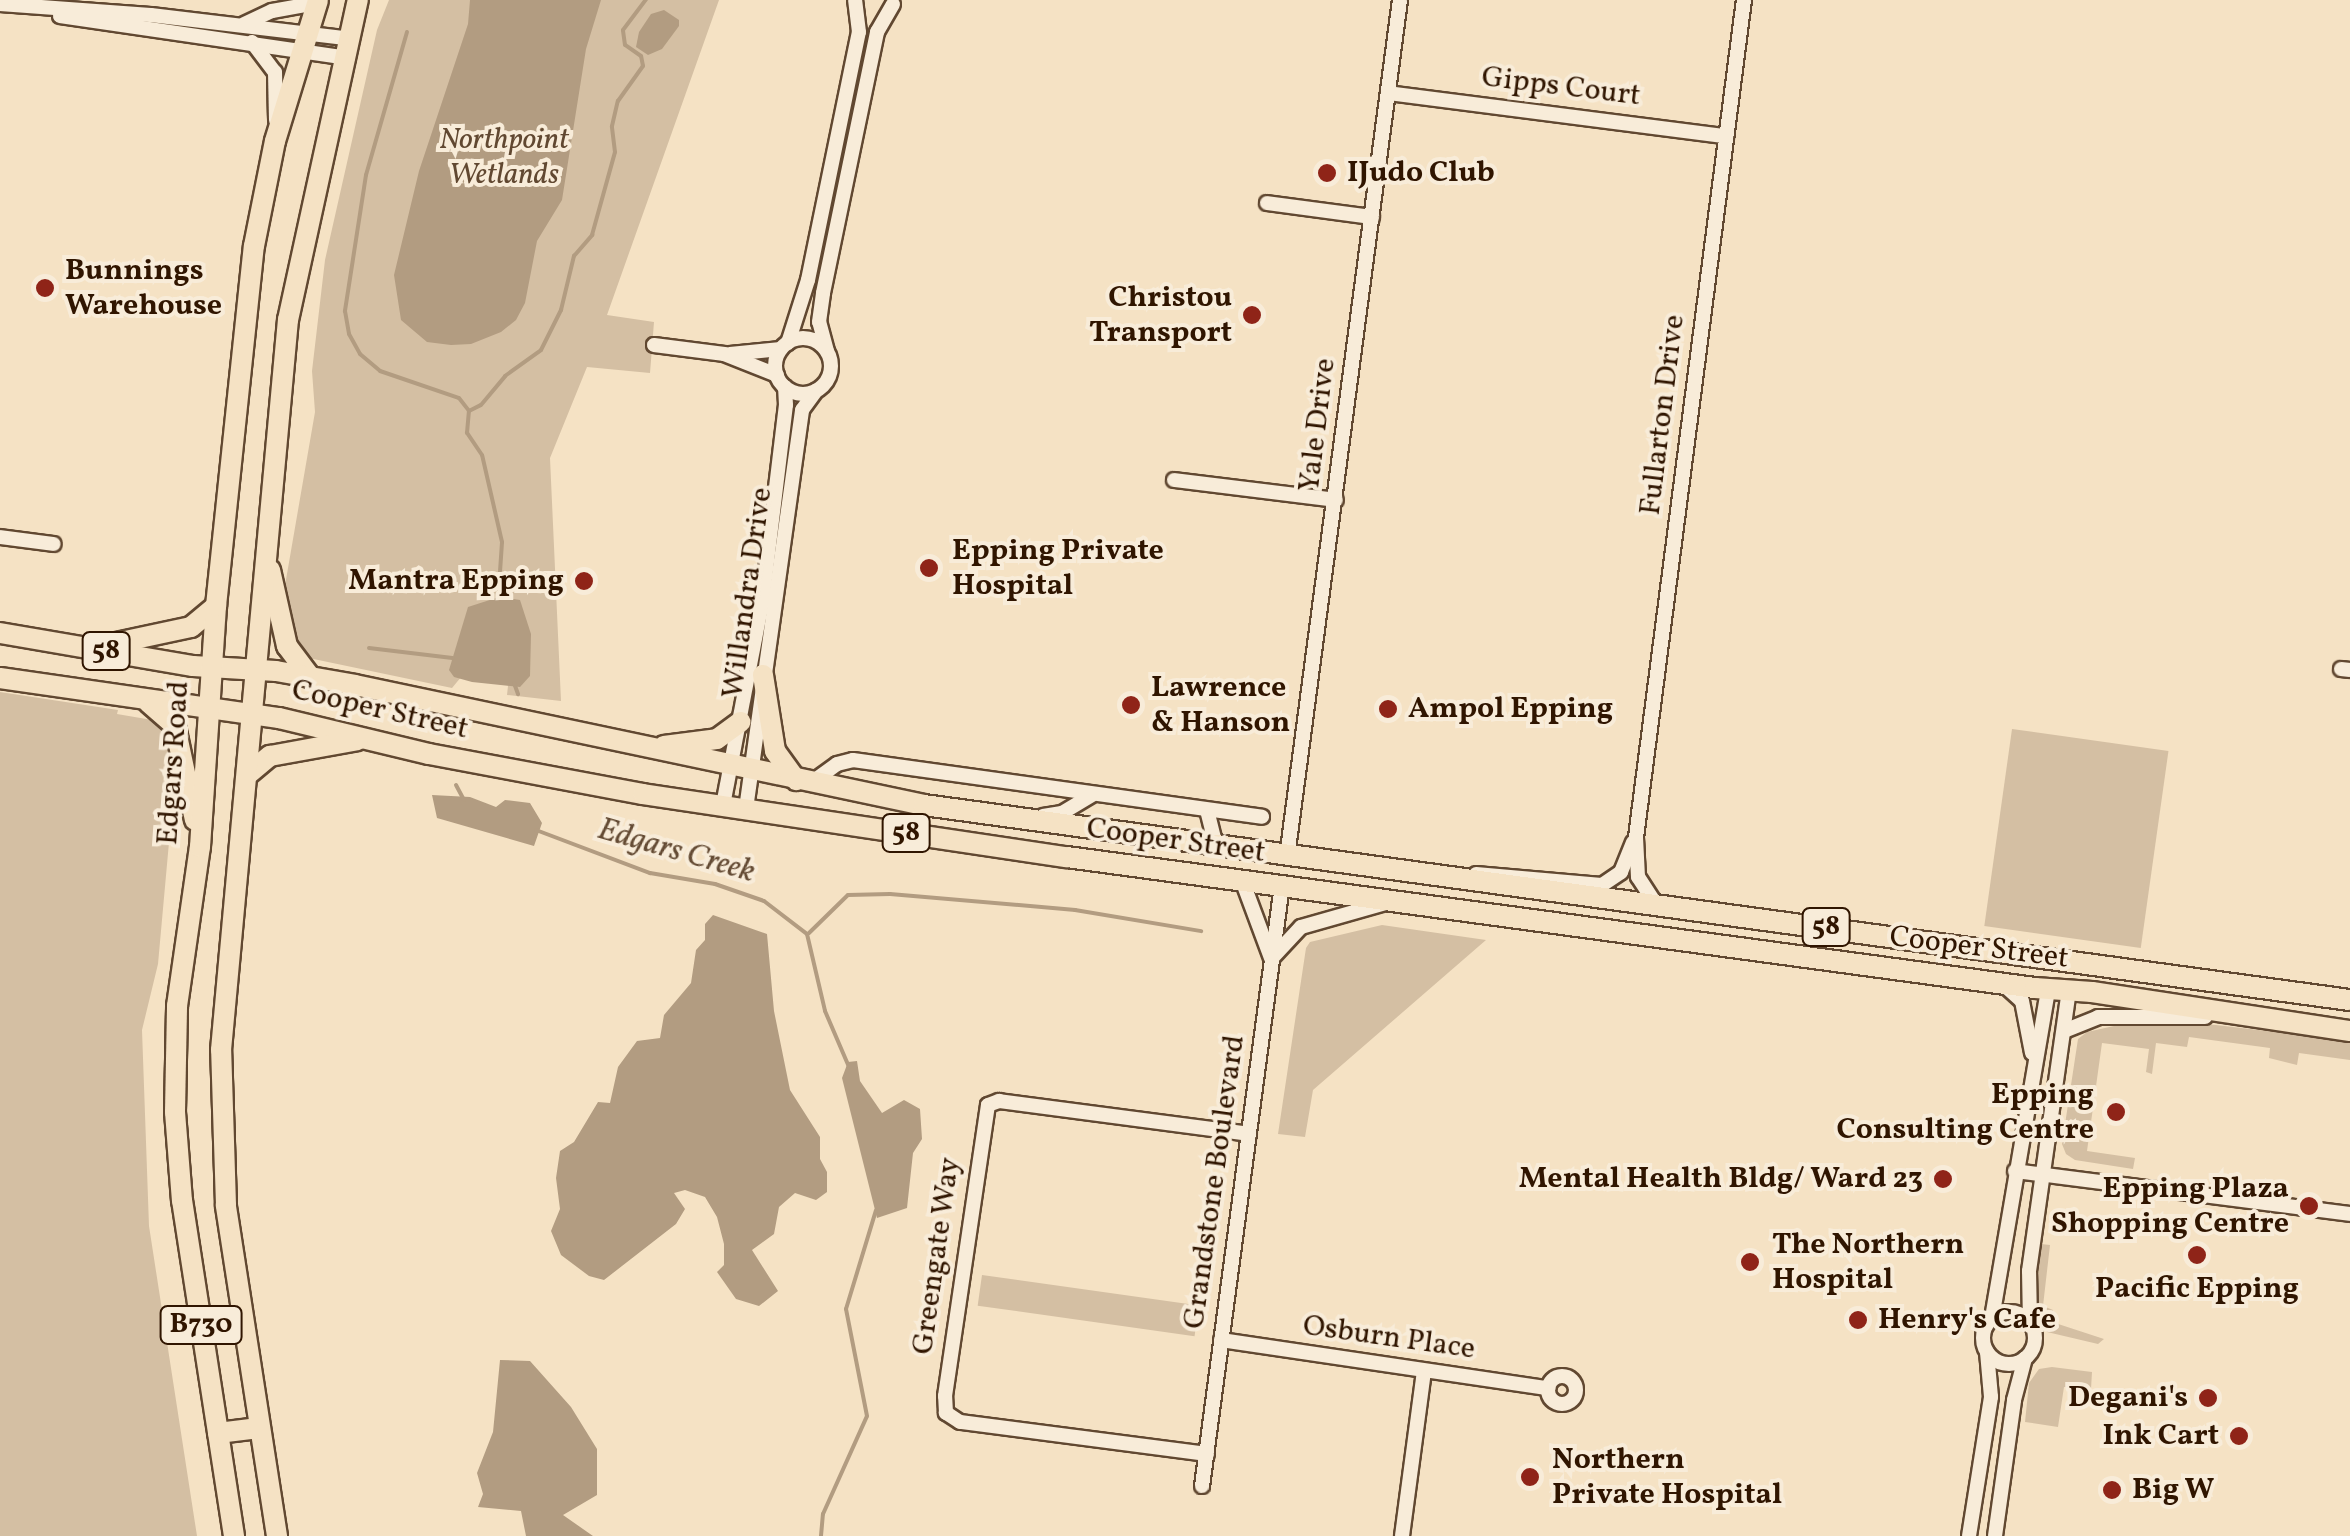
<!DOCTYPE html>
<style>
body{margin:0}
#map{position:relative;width:2350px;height:1536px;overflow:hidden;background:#f5e2c4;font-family:Vollkorn,serif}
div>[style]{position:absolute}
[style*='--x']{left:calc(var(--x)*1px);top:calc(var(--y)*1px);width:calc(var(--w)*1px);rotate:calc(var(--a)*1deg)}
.green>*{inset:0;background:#d4bfa3;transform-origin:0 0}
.water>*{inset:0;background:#b29c81}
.stream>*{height:4px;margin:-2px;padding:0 2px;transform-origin:2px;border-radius:2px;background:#b29c81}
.roads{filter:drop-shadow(2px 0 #614831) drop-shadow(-2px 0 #614831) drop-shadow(0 2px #614831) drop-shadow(0 -2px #614831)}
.street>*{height:14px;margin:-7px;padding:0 7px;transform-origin:7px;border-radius:7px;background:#f8ecd9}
.street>.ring{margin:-7px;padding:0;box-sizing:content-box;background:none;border:14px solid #f8ecd9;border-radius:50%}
.primary>*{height:20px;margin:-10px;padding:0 10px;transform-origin:10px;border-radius:10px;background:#f5e2c4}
.dots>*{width:28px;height:28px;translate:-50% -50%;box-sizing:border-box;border:5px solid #f8ecd9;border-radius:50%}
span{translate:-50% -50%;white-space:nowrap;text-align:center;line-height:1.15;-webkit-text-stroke:8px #f8ecd9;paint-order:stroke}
.shield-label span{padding:2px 8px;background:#f8ecd9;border:2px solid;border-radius:8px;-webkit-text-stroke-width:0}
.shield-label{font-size:28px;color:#301500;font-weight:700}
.street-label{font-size:30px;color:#301500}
.park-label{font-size:30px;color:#614831;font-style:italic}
.poi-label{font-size:30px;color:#301500;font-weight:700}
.left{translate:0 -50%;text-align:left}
.right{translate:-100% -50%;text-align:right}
.water-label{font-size:32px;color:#644b34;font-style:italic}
</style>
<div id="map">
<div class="green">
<i style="clip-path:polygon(389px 0,719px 0,607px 315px,654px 322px,650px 373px,587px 367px,550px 458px,561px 701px,507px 695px,508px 686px,486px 647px,452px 688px,304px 657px,300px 644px,274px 649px,315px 412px,312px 371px,325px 260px,377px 30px)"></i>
<i style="clip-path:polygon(0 692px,118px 710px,117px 714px,158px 721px,167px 728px,173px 798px,158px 964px,142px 1030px,149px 1226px,197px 1536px,0 1536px)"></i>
<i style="left:2012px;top:729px;width:158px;height:199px;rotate:8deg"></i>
<i style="clip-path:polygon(1382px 925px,1486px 940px,1313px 1090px,1305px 1137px,1278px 1134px,1306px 948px,1310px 942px)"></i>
<i style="clip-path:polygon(2123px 1019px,2216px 1025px,2350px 1041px,2350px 1060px,2299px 1053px,2297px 1065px,2269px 1058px,2270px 1048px,2189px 1037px,2187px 1047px,2156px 1043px,2152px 1074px,2146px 1072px,2149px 1049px,2102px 1043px,2087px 1151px,2135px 1158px,2133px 1169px,2075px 1160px,2066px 1154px,2062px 1144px,2078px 1039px,2087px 1032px,2123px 1024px)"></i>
<i style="clip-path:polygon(2041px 1244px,2050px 1245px,2043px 1306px,2053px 1310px,2049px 1321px,2104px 1339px,2098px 1344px,2047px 1332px,2038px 1317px,2035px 1298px)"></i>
<i style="left:982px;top:1275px;width:219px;height:31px;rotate:8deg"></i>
<i style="clip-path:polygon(2052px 1367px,2092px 1372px,2091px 1389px,2064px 1387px,2058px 1427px,2025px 1422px,2029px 1383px,2039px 1369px)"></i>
</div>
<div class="water">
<i style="clip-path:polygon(470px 0,601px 0,586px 49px,562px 200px,537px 241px,525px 303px,516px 320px,501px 332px,471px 344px,451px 345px,427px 342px,401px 320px,394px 275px,419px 171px,468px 24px)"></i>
<i style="clip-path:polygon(664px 10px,679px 20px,679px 26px,662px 49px,648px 55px,636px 47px,639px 32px,651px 14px)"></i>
<i style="clip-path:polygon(499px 597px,520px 600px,531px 634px,530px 676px,520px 687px,472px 682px,454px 677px,449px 670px,468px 607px)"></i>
<i style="clip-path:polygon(432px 795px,470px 797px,496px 807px,505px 800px,530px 803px,542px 823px,534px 846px,437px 818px)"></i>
<i style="clip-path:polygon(713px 915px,767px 934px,774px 1011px,790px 1090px,820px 1137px,820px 1159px,827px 1172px,827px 1192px,816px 1200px,795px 1193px,779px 1207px,774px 1234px,752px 1250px,778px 1291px,759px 1306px,736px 1299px,717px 1272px,724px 1265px,724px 1244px,717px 1217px,705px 1197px,685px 1190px,674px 1193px,685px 1209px,676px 1224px,604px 1280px,589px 1276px,561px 1255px,551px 1231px,560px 1209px,556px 1178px,560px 1151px,574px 1142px,598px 1102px,610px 1103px,618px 1067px,637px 1041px,660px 1038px,664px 1015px,691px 983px,696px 950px,705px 940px,705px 924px)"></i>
<i style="clip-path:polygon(857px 1061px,860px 1081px,882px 1113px,904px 1100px,920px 1109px,922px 1139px,913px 1153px,907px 1208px,877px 1218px,842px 1078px,848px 1062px)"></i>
<i style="clip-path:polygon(500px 1360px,530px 1361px,571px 1407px,597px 1449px,597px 1495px,563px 1515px,593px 1536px,526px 1536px,521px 1511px,478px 1507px,483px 1494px,477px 1473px,493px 1432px)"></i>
</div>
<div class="stream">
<i style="--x:407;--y:32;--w:149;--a:106"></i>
<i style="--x:366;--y:175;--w:138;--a:98.8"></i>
<i style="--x:345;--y:311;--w:23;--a:80"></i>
<i style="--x:349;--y:334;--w:23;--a:61"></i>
<i style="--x:360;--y:354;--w:26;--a:40"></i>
<i style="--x:380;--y:371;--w:83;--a:18.9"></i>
<i style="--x:459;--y:398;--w:16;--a:52"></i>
<i style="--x:498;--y:601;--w:59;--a:-86.1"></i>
<i style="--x:502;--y:542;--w:89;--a:-102.9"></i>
<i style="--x:482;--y:455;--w:27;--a:-124"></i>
<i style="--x:467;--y:433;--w:22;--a:-85"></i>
<i style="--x:469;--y:411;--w:13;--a:-27"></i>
<i style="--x:481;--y:405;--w:38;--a:-50"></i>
<i style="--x:505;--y:376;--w:44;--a:-35.8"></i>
<i style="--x:541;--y:350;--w:45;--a:-63.4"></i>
<i style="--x:561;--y:310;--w:56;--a:-76.5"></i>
<i style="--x:574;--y:256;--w:28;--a:-49"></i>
<i style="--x:592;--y:235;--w:86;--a:-74.5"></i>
<i style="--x:615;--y:152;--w:26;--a:-97"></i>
<i style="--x:612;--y:126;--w:26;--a:-77"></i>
<i style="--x:618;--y:101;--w:43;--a:-54.5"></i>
<i style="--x:643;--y:66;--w:10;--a:-101"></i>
<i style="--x:641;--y:56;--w:19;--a:-145"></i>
<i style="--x:625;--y:45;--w:15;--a:-98"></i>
<i style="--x:623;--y:30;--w:38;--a:-53"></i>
<i style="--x:369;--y:648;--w:84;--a:6.9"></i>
<i style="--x:514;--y:683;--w:12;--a:70"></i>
<i style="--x:456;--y:785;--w:17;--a:62"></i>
<i style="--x:536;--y:830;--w:122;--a:20.7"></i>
<i style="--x:650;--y:873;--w:66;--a:9.6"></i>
<i style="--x:715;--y:884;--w:52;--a:19.1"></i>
<i style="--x:764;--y:901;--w:54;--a:37.5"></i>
<i style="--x:807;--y:934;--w:79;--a:76.8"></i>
<i style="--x:825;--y:1011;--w:61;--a:66.8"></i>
<i style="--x:809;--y:933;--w:54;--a:-44.3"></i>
<i style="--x:848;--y:895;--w:42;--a:-1.4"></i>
<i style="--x:890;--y:894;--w:186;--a:4.9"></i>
<i style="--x:1075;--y:910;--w:128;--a:9.5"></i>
<i style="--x:821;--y:1536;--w:22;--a:-85"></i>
<i style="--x:823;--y:1514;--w:107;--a:-65.8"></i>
<i style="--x:867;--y:1416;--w:109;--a:-101.1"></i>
<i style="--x:846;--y:1309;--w:103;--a:-73.1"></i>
</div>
<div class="roads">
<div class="street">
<i style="--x:0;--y:4;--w:151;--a:4.2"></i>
<i style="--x:151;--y:15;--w:202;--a:6.8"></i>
<i style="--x:60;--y:16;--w:291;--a:8.3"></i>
<i style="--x:244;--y:24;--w:31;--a:-25"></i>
<i style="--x:272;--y:11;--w:46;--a:-10.1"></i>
<i style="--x:252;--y:42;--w:38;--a:53"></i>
<i style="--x:275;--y:72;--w:48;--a:88.8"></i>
<i style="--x:1388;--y:93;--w:341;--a:7.3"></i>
<i style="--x:1267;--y:203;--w:106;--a:7.6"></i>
<i class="ring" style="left:775px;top:338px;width:42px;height:42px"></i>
<i style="--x:788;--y:343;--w:66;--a:-72.4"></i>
<i style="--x:808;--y:280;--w:253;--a:-78.4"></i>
<i style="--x:859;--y:32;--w:32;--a:-97"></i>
<i style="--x:654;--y:345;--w:71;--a:7.3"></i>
<i style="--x:724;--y:354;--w:57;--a:21.6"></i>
<i style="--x:827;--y:351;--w:30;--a:-105"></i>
<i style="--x:819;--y:322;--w:29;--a:-82"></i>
<i style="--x:823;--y:293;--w:267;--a:-78.3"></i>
<i style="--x:877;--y:32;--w:32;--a:-60"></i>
<i style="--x:730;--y:354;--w:51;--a:-5.6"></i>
<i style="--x:1174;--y:480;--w:163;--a:7"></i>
<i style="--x:0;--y:537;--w:54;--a:7.4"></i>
<i style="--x:2341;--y:669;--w:9;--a:6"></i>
<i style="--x:811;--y:783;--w:32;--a:-36"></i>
<i style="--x:837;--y:764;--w:16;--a:-14"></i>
<i style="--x:853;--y:760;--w:413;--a:7.9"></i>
<i style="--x:723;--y:805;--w:206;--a:-79.1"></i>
<i style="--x:762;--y:603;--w:199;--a:-83.1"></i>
<i style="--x:786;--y:405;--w:18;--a:-93"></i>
<i style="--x:746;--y:809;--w:403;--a:-82"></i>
<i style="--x:802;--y:410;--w:24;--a:-54"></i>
<i style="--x:1207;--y:810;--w:37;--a:76"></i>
<i style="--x:1043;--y:816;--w:19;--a:-9"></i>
<i style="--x:1062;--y:813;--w:35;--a:-31"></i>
<i style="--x:1287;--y:857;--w:864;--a:-82.49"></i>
<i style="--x:1476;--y:874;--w:126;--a:5"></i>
<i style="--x:1602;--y:885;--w:23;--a:-34"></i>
<i style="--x:1621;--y:872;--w:32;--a:-68"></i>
<i style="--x:1242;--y:880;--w:83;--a:69.6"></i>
<i style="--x:1657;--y:906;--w:35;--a:-123"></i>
<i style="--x:1638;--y:877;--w:40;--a:-92.9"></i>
<i style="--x:1636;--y:837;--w:844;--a:-82.65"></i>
<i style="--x:1273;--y:957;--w:41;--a:-47"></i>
<i style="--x:1301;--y:927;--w:87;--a:-15.9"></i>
<i style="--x:2003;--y:984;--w:25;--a:42"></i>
<i style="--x:2022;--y:1001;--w:53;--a:79.1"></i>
<i style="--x:2064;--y:1031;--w:37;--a:-22"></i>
<i style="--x:2098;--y:1017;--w:107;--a:0"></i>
<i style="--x:2015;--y:1171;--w:338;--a:7.3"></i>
<i class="ring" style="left:1983px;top:1312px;width:38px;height:38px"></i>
<i style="--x:1992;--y:1318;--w:334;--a:-80.3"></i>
<i style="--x:2030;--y:1322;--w:51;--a:-91.1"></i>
<i style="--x:2029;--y:1271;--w:284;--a:-81.9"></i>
<i style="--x:1221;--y:1340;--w:331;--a:8.4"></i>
<i class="ring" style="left:1548px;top:1376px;width:14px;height:14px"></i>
<i style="--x:1207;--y:1454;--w:249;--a:-172.6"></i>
<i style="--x:960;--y:1422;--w:17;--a:-147"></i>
<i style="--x:946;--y:1413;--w:17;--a:-93"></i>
<i style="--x:945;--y:1396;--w:294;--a:-81.6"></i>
<i style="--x:988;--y:1105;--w:12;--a:-20"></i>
<i style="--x:999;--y:1101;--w:252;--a:7.5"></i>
<i style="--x:1202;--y:1486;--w:606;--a:-82.42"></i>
<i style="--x:1402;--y:1536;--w:166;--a:-82.4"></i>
<i style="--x:1969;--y:1536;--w:141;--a:-81"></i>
<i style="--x:1991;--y:1397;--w:45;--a:-95.1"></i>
<i style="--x:1995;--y:1536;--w:137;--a:-82"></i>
<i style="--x:2014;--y:1400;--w:43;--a:-75.3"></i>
</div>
<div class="primary">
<i style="--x:270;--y:570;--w:78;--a:77.4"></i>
<i style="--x:287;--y:646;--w:40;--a:53"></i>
<i style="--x:0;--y:633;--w:196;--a:9.7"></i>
<i style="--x:193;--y:666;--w:83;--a:3.4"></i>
<i style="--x:276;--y:671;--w:80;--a:10"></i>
<i style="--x:355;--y:685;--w:582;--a:11.91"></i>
<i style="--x:924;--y:805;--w:1439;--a:7.79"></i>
<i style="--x:102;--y:646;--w:91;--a:-12.1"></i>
<i style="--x:191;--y:627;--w:33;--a:-40"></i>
<i style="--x:763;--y:675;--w:77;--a:81"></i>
<i style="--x:775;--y:751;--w:36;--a:54"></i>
<i style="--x:0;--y:678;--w:282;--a:8.2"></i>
<i style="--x:279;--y:718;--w:154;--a:13.5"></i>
<i style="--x:429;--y:754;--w:218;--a:10.6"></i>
<i style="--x:643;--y:794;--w:429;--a:8.5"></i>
<i style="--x:1067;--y:857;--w:977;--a:7.71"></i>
<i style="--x:2035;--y:988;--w:57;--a:4"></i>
<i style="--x:2092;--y:992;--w:261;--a:8.6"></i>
<i style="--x:149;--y:703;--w:35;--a:41"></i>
<i style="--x:175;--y:726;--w:96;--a:78"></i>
<i style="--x:664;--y:746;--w:53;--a:-7.5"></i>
<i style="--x:717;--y:739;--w:29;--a:-36"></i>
<i style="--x:247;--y:775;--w:30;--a:-40"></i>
<i style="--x:270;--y:756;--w:89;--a:-10.3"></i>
<i style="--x:218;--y:1433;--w:41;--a:-7"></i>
<i style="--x:234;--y:1536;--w:339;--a:-98.8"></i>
<i style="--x:182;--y:1201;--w:89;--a:-94.5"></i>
<i style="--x:175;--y:1112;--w:106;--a:-88.9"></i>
<i style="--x:177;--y:1006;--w:161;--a:-81.8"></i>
<i style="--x:200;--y:847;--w:242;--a:-86.2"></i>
<i style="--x:216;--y:606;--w:362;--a:-84"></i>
<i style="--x:254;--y:246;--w:107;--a:-78.7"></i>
<i style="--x:275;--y:141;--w:147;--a:-73"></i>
<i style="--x:277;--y:1536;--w:335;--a:-98.8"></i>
<i style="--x:226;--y:1205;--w:155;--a:-91.8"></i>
<i style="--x:221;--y:1050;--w:733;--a:-84.76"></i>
<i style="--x:288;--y:320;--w:328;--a:-77.7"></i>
</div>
</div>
<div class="dots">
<i style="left:1327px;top:173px;background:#8f2418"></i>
<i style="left:45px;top:288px;background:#8f2418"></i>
<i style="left:1252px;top:315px;background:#8f2418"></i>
<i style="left:929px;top:568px;background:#8f2418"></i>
<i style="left:584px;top:581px;background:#8f2418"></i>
<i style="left:1131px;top:705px;background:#8f2418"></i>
<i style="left:1388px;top:709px;background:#8f2418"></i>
<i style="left:2116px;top:1112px;background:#8f2418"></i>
<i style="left:1943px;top:1179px;background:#8f2418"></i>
<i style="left:2309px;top:1206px;background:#8f2418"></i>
<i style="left:2197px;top:1255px;background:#8f2418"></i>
<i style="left:1750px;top:1262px;background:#8f2418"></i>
<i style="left:1858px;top:1320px;background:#8f2418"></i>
<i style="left:2208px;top:1398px;background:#8f2418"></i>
<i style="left:2239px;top:1436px;background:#8f2418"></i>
<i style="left:1530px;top:1477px;background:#8f2418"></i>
<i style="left:2112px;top:1490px;background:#8f2418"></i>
</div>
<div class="shield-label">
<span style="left:106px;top:651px">58</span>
<span style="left:906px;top:833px">58</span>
<span style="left:1826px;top:927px">58</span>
<span style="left:201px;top:1325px">B730</span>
</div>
<div class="street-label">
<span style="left:1561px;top:87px;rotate:7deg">Gipps Court</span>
<span style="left:1663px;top:415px;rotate:-83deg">Fullarton Drive</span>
<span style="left:1318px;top:425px;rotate:-83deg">Yale Drive</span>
<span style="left:748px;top:593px;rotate:-82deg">Willandra Drive</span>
<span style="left:380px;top:710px;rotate:13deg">Cooper Street</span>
<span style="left:174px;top:763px;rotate:-86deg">Edgars Road</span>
<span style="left:1176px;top:841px;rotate:8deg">Cooper Street</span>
<span style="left:1979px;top:948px;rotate:7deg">Cooper Street</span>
<span style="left:1215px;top:1182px;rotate:-82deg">Grandstone Boulevard</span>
<span style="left:937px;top:1256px;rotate:-82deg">Greengate Way</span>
<span style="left:1389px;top:1338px;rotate:8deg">Osburn Place</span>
</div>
<div class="park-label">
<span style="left:504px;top:157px">Northpoint<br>Wetlands</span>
</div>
<div class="poi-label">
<span class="left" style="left:1347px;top:173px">IJudo Club</span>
<span class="left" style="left:65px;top:288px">Bunnings<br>Warehouse</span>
<span class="right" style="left:1232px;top:315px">Christou<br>Transport</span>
<span class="left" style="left:952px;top:568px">Epping Private<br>Hospital</span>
<span class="right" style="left:564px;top:581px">Mantra Epping</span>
<span class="left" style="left:1151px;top:705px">Lawrence<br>&amp; Hanson</span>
<span class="left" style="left:1408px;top:709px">Ampol Epping</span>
<span class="right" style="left:2094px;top:1112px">Epping<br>Consulting Centre</span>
<span class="right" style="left:1923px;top:1179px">Mental Health Bldg/ Ward 23</span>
<span class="right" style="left:2289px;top:1206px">Epping Plaza<br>Shopping Centre</span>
<span class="left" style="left:1772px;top:1262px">The Northern<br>Hospital</span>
<span style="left:2197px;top:1289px">Pacific Epping</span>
<span class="left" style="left:1878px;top:1320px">Henry's Cafe</span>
<span class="right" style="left:2188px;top:1398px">Degani's</span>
<span class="right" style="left:2219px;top:1436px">Ink Cart</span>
<span class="left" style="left:1552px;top:1477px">Northern<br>Private Hospital</span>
<span class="left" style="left:2132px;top:1490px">Big W</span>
</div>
<div class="water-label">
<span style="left:676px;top:852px;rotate:16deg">Edgars Creek</span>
</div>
</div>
